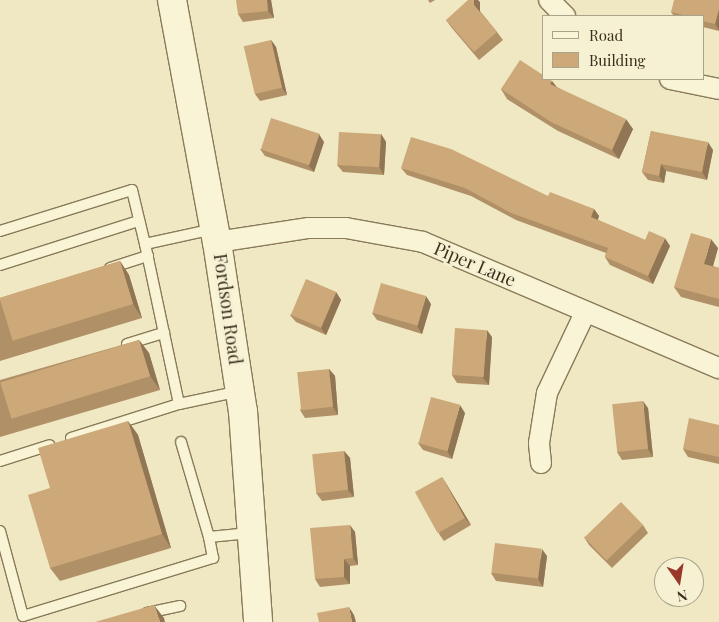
<!DOCTYPE html>
<style>
body{margin:0}
#map{position:relative;width:719px;height:622px;overflow:hidden;background:#efe8c3;font-family:"Playfair Display",serif}
div>[style]{position:absolute}
[style*='--x']{left:calc(var(--x)*1px);top:calc(var(--y)*1px);width:calc(var(--w)*1px);rotate:calc(var(--a)*1deg)}
.roads{filter:drop-shadow(1px 0 #897a59) drop-shadow(-1px 0 #897a59) drop-shadow(0 1px #897a59) drop-shadow(0 -1px #897a59)}
.lane>*{height:10px;margin:-5px;padding:0 5px;transform-origin:5px;border-radius:5px;background:#f9f4d6}
.street>*{height:20px;margin:-10px;padding:0 10px;transform-origin:10px;border-radius:10px;background:#f9f4d6}
.secondary>*{height:28px;margin:-14px;padding:0 14px;transform-origin:14px;border-radius:14px;background:#f9f4d6}
.wall>*{inset:0;background:#b09067}
.shaded-wall>*{inset:0;background:#907654}
.building>*{inset:0;background:#cda878;transform-origin:0 0}
span{translate:-50% -50%;white-space:nowrap;text-align:center;line-height:1.15;-webkit-text-stroke:5px #f6f1d3;paint-order:stroke}
.street-label{font-size:18px;color:#392f1e}
.legend{position:absolute;left:542px;top:15px;width:162px;height:65px;box-sizing:border-box;background:#f6f1d3;border:1px solid #aaa38b;margin:0;padding:6px 9px;list-style:none;font-size:15px;color:#392f1e}
.legend li{display:flex;align-items:center;gap:10px;height:25px}
.legend b{width:25px;border:1px solid #aaa38b}
.north{position:absolute;left:654px;top:557px;width:50px;height:50px;box-sizing:border-box;background:#f6f1d3;border:1px solid #aaa38b;border-radius:50%;rotate:167deg;font-size:14px;font-weight:700;line-height:20px;text-align:center;color:#392f1e}
.north::after{content:'';display:block;margin:auto;width:18px;height:22px;background:#993829;clip-path:polygon(50% 0,100% 100%,50% 72%,0 100%)}
</style>
<div id="map">
<div class="roads">
<div class="lane">
<i style="--x:0;--y:231;--w:138;--a:-17.3"></i>
<i style="--x:132;--y:190;--w:56;--a:76.5"></i>
<i style="--x:0;--y:265;--w:146;--a:-17.6"></i>
<i style="--x:110;--y:268;--w:40;--a:-18"></i>
<i style="--x:127;--y:344;--w:39;--a:-17"></i>
<i style="--x:179;--y:404;--w:62;--a:-12"></i>
<i style="--x:71;--y:438;--w:113;--a:-17.5"></i>
<i style="--x:179;--y:404;--w:164;--a:-102"></i>
<i style="--x:145;--y:244;--w:71;--a:-12.3"></i>
<i style="--x:181;--y:442;--w:99;--a:73.6"></i>
<i style="--x:0;--y:461;--w:52;--a:-17.7"></i>
<i style="--x:0;--y:531;--w:88;--a:74.9"></i>
<i style="--x:23;--y:616;--w:199;--a:-17"></i>
<i style="--x:213;--y:558;--w:21;--a:-101"></i>
<i style="--x:209;--y:537;--w:41;--a:-5.6"></i>
<i style="--x:147;--y:613;--w:34;--a:-12"></i>
</div>
<div class="street">
<i style="--x:549;--y:0;--w:23;--a:45"></i>
<i style="--x:670;--y:79;--w:50;--a:11.5"></i>
<i style="--x:217;--y:242;--w:93;--a:-8.7"></i>
<i style="--x:309;--y:228;--w:37;--a:0"></i>
<i style="--x:346;--y:228;--w:78;--a:10.3"></i>
<i style="--x:423;--y:242;--w:322;--a:23.1"></i>
<i style="--x:541;--y:463;--w:20;--a:-96"></i>
<i style="--x:539;--y:443;--w:51;--a:-80.9"></i>
<i style="--x:547;--y:393;--w:89;--a:-64.6"></i>
</div>
<div class="secondary">
<i style="--x:172;--y:0;--w:246;--a:79.5"></i>
<i style="--x:217;--y:242;--w:171;--a:81.3"></i>
<i style="--x:243;--y:411;--w:212;--a:85.9"></i>
</div>
</div>
<div class="wall">
<i style="clip-path:polygon(271px 0,274px 18px,243px 22px,238px 14px)"></i>
<i style="clip-path:polygon(428px 0,435px 0,430px 3px)"></i>
<i style="clip-path:polygon(719px 0,719px 31px,703px 27px,703px 16px,674px 16px,671px 12px)"></i>
<i style="clip-path:polygon(480px 2px,480px 11px,497px 32px,503px 40px,479px 60px,451px 27px,446px 20px)"></i>
<i style="clip-path:polygon(271px 40px,276px 47px,287px 95px,260px 101px,255px 94px)"></i>
<i style="clip-path:polygon(552px 81px,557px 87px,633px 129px,619px 159px,558px 131px,507px 99px,501px 89px)"></i>
<i style="clip-path:polygon(651px 131px,713px 150px,707px 180px,666px 171px,664px 183px,648px 180px,642px 172px)"></i>
<i style="clip-path:polygon(381px 134px,386px 142px,384px 175px,343px 172px,337px 165px)"></i>
<i style="clip-path:polygon(324px 142px,314px 172px,265px 156px,260px 149px)"></i>
<i style="clip-path:polygon(401px 168px,548px 196px,594px 209px,599px 216px,598px 220px,645px 240px,670px 246px,653px 284px,610px 265px,605px 257px,606px 253px,516px 220px,471px 196px,407px 175px)"></i>
<i style="clip-path:polygon(718px 248px,713px 266px,719px 268px,719px 307px,681px 297px,674px 287px)"></i>
<i style="clip-path:polygon(120px 261px,129px 275px,142px 318px,0 361px,0 298px)"></i>
<i style="clip-path:polygon(336px 292px,341px 300px,326px 335px,296px 322px,290px 315px)"></i>
<i style="clip-path:polygon(431px 304px,422px 334px,377px 320px,372px 313px)"></i>
<i style="clip-path:polygon(492px 337px,489px 385px,457px 383px,452px 375px)"></i>
<i style="clip-path:polygon(139px 340px,149px 353px,160px 390px,0 437px,0 380px)"></i>
<i style="clip-path:polygon(329px 369px,335px 376px,338px 415px,305px 418px,300px 410px)"></i>
<i style="clip-path:polygon(648px 408px,653px 457px,622px 460px,617px 452px)"></i>
<i style="clip-path:polygon(465px 413px,452px 459px,423px 450px,418px 443px)"></i>
<i style="clip-path:polygon(128px 421px,138px 435px,171px 548px,60px 581px,50px 568px,50px 488px)"></i>
<i style="clip-path:polygon(719px 425px,719px 464px,688px 457px,683px 449px)"></i>
<i style="clip-path:polygon(344px 451px,350px 458px,354px 497px,322px 501px,316px 493px)"></i>
<i style="clip-path:polygon(442px 477px,471px 525px,444px 541px,439px 534px)"></i>
<i style="clip-path:polygon(643px 525px,648px 533px,612px 568px,589px 545px,584px 537px)"></i>
<i style="clip-path:polygon(355px 532px,358px 565px,350px 566px,350px 584px,320px 587px,315px 579px)"></i>
<i style="clip-path:polygon(547px 556px,543px 587px,496px 581px,491px 573px)"></i>
</div>
<div class="shaded-wall">
<i style="clip-path:polygon(267px 0,271px 0,274px 18px,268px 11px)"></i>
<i style="clip-path:polygon(474px 0,478px 0,480px 2px,480px 13px,474px 5px)"></i>
<i style="clip-path:polygon(719px 9px,719px 30px,715px 24px)"></i>
<i style="clip-path:polygon(271px 40px,276px 47px,287px 95px,282px 88px)"></i>
<i style="clip-path:polygon(552px 81px,559px 91px,550px 84px)"></i>
<i style="clip-path:polygon(626px 119px,633px 129px,619px 159px,612px 150px)"></i>
<i style="clip-path:polygon(319px 134px,324px 142px,314px 172px,308px 165px)"></i>
<i style="clip-path:polygon(381px 134px,386px 142px,384px 175px,379px 167px)"></i>
<i style="clip-path:polygon(708px 142px,713px 150px,707px 180px,702px 172px)"></i>
<i style="clip-path:polygon(661px 164px,666px 171px,664px 183px,659px 176px)"></i>
<i style="clip-path:polygon(594px 209px,599px 216px,596px 224px,591px 217px)"></i>
<i style="clip-path:polygon(665px 238px,670px 246px,653px 284px,648px 276px)"></i>
<i style="clip-path:polygon(711px 239px,718px 248px,711px 273px,704px 264px)"></i>
<i style="clip-path:polygon(120px 261px,129px 275px,142px 318px,133px 304px)"></i>
<i style="clip-path:polygon(336px 292px,341px 300px,326px 335px,321px 328px)"></i>
<i style="clip-path:polygon(426px 296px,431px 304px,422px 334px,417px 326px)"></i>
<i style="clip-path:polygon(487px 330px,492px 337px,489px 385px,483px 378px)"></i>
<i style="clip-path:polygon(139px 340px,149px 353px,160px 390px,150px 376px)"></i>
<i style="clip-path:polygon(329px 369px,335px 376px,338px 415px,333px 407px)"></i>
<i style="clip-path:polygon(643px 401px,648px 408px,653px 457px,648px 449px)"></i>
<i style="clip-path:polygon(460px 405px,465px 413px,452px 459px,447px 451px)"></i>
<i style="clip-path:polygon(128px 421px,138px 435px,171px 548px,162px 534px)"></i>
<i style="clip-path:polygon(344px 451px,350px 458px,354px 497px,348px 490px)"></i>
<i style="clip-path:polygon(442px 477px,447px 485px,471px 525px,465px 518px)"></i>
<i style="clip-path:polygon(350px 525px,355px 532px,358px 565px,353px 558px)"></i>
<i style="clip-path:polygon(542px 549px,547px 556px,543px 587px,538px 579px)"></i>
<i style="clip-path:polygon(344px 559px,350px 566px,350px 584px,344px 577px)"></i>
<i style="clip-path:polygon(154px 605px,164px 618px,165px 622px,160px 622px)"></i>
<i style="clip-path:polygon(349px 607px,354px 615px,356px 622px,352px 622px)"></i>
</div>
<div class="building">
<i style="clip-path:polygon(236px 0,267px 0,268px 11px,238px 14px)"></i>
<i style="clip-path:polygon(468px 0,474px 0,474px 5px,497px 32px,474px 52px,446px 20px)"></i>
<i style="clip-path:polygon(674px 0,719px 0,719px 9px,715px 24px,703px 21px,703px 16px,687px 16px,671px 12px)"></i>
<i style="left:271px;top:40px;width:49px;height:28px;rotate:77deg"></i>
<i style="clip-path:polygon(520px 60px,543px 75px,543px 79px,549px 79px,552px 81px,550px 84px,626px 119px,612px 150px,551px 122px,501px 89px)"></i>
<i style="left:271px;top:118px;width:51px;height:33px;rotate:18deg"></i>
<i style="clip-path:polygon(651px 131px,708px 142px,702px 172px,661px 164px,659px 176px,642px 172px)"></i>
<i style="left:339px;top:132px;width:42px;height:33px;rotate:3deg"></i>
<i style="clip-path:polygon(411px 137px,451px 149px,548px 196px,550px 192px,594px 209px,591px 217px,645px 240px,649px 231px,665px 238px,648px 276px,605px 257px,608px 248px,511px 213px,465px 188px,401px 168px)"></i>
<i style="clip-path:polygon(691px 233px,711px 239px,704px 264px,719px 268px,719px 299px,674px 287px)"></i>
<i style="left:120px;top:261px;width:45px;height:126px;rotate:73deg"></i>
<i style="left:306px;top:279px;width:33px;height:39px;rotate:23deg"></i>
<i style="left:381px;top:283px;width:47px;height:31px;rotate:16deg"></i>
<i style="left:455px;top:328px;width:32px;height:47px;rotate:4deg"></i>
<i style="left:139px;top:340px;width:38px;height:145px;rotate:73deg"></i>
<i style="left:329px;top:369px;width:38px;height:32px;rotate:84deg"></i>
<i style="left:431px;top:397px;width:30px;height:48px;rotate:15deg"></i>
<i style="left:643px;top:401px;width:48px;height:31px;rotate:84deg"></i>
<i style="clip-path:polygon(689px 418px,719px 425px,719px 457px,683px 449px)"></i>
<i style="clip-path:polygon(128px 421px,162px 534px,50px 568px,28px 495px,50px 488px,38px 448px)"></i>
<i style="left:344px;top:451px;width:39px;height:32px;rotate:84deg"></i>
<i style="left:442px;top:477px;width:47px;height:31px;rotate:61deg"></i>
<i style="left:621px;top:502px;width:32px;height:51px;rotate:46deg"></i>
<i style="clip-path:polygon(350px 525px,353px 558px,344px 559px,344px 577px,315px 579px,310px 528px)"></i>
<i style="left:495px;top:543px;width:47px;height:30px;rotate:7deg"></i>
<i style="clip-path:polygon(154px 605px,160px 622px,95px 622px)"></i>
<i style="clip-path:polygon(349px 607px,352px 622px,319px 622px,317px 613px)"></i>
</div>
<div class="street-label">
<span style="left:475px;top:264px;rotate:23deg">Piper Lane</span>
<span style="left:228px;top:309px;rotate:82deg">Fordson Road</span>
</div>
<ul class="legend">
<li><b style="height:6px;background:#f9f4d6"></b>Road</li>
<li><b style="height:14px;background:#cda878"></b>Building</li>
</ul>
<div class="north">N</div>
</div>
